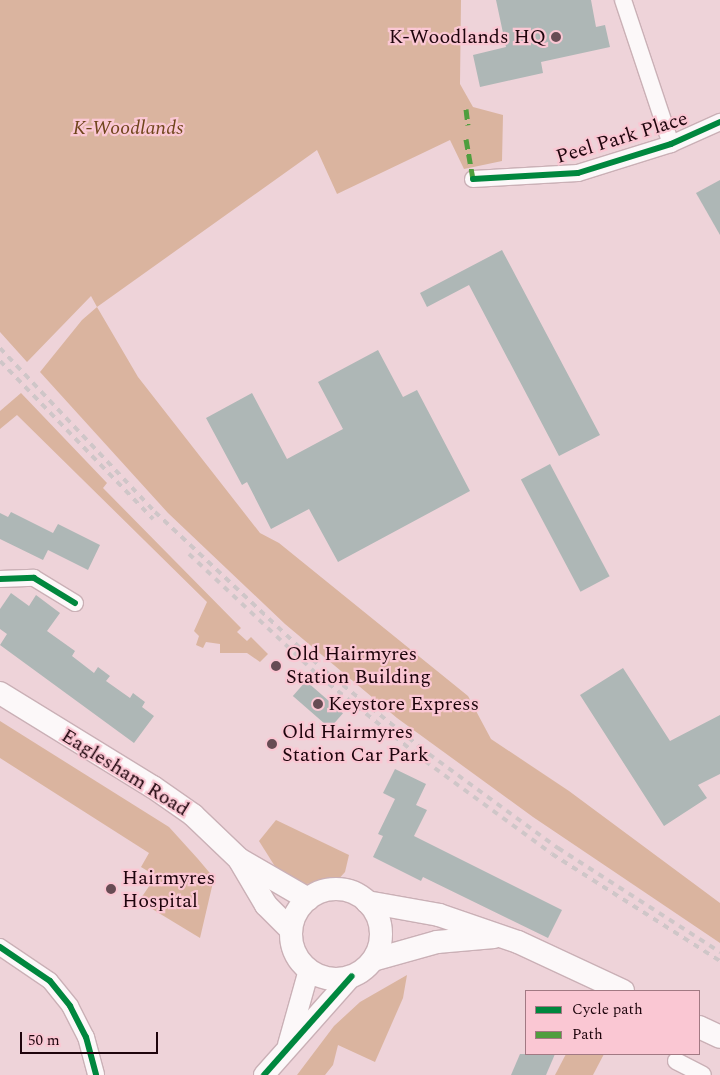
<!DOCTYPE html>
<style>
body{margin:0}
#map{position:relative;width:720px;height:1075px;overflow:hidden;background:#eed3d9;font-family:Spectral,serif}
div>[style]{position:absolute}
[style*='--x']{left:calc(var(--x)*1px);top:calc(var(--y)*1px);width:calc(var(--w)*1px);rotate:calc(var(--a)*1deg)}
.green>*{inset:0;background:#dab49f}
.building>*{inset:0;background:#aeb7b6;transform-origin:0 0}
.roads{filter:drop-shadow(1px 0 #cab0b6) drop-shadow(-1px 0 #cab0b6) drop-shadow(0 1px #cab0b6) drop-shadow(0 -1px #cab0b6)}
.minor>*{height:16px;margin:-8px;padding:0 8px;transform-origin:8px;border-radius:8px;background:#fcf8f9}
.tertiary>*{height:20px;margin:-10px;padding:0 10px;transform-origin:10px;border-radius:10px;background:#fcf8f9}
.secondary>*{height:22px;margin:-11px;padding:0 11px;transform-origin:11px;border-radius:11px;background:#fcf8f9}
.secondary>.ring{margin:-11px;padding:0;box-sizing:content-box;background:none;border:22px solid #fcf8f9;border-radius:50%}
.rail>*{height:4px;margin-top:-2px;transform-origin:0;background:repeating-linear-gradient(90deg,#cfc6c8 0 6px,transparent 0 12px)}
.quiet>*{height:5px;margin-top:-2.5px;transform-origin:0;background:repeating-linear-gradient(90deg,#4f9e3e 0 10px,transparent 0 15px)}
.cycleway>*{height:6px;margin:-3px;padding:0 3px;transform-origin:3px;border-radius:3px;background:#00873e}
.dots>*{width:14px;height:14px;translate:-50% -50%;box-sizing:border-box;border:2px solid #fac7d3;border-radius:50%}
span{translate:-50% -50%;white-space:nowrap;text-align:center;line-height:1.15;-webkit-text-stroke:4.5px #fac7d3;paint-order:stroke}
.poi-label{font-size:20px;color:#1e040c}
.right{translate:-100% -50%;text-align:right}
.left{translate:0 -50%;text-align:left}
.park-label{font-size:20px;color:#6f451c;font-style:italic}
.street-label{font-size:20px;color:#1e040c}
.legend{position:absolute;left:525px;top:990px;width:175px;height:65px;box-sizing:border-box;background:#fac7d3;border:1px solid #a27983;margin:0;padding:6px 9px;list-style:none;font-size:15px;color:#1e040c}
.legend li{display:flex;align-items:center;gap:10px;height:25px}
.legend b{width:25px;border:1px solid #a27983}
.scale{position:absolute;left:20px;top:1032px;width:138px;height:22px;box-sizing:border-box;border:2px solid #1e040c;border-top:0;padding-left:6px;font-size:15px;line-height:18px;white-space:nowrap;color:#1e040c;-webkit-text-stroke:4px #fac7d3;paint-order:stroke}
</style>
<div id="map">
<div class="green">
<i style="clip-path:polygon(0 0,461px 0,460px 84px,473px 107px,503px 115px,502px 161px,464px 169px,450px 140px,337px 194px,317px 150px,97px 307px,138px 377px,260px 533px,279px 543px,468px 696px,491px 739px,569px 791px,720px 903px,720px 943px,533px 817px,397px 718px,285px 624px,168px 513px,40px 372px,82px 320px,97px 307px,91px 296px,27px 362px,0 332px)"></i>
<i style="clip-path:polygon(21px 393px,107px 483px,103px 488px,241px 628px,237px 632px,247px 641px,251px 637px,268px 654px,260px 662px,247px 653px,220px 653px,220px 644px,206px 642px,203px 648px,196px 645px,199px 636px,194px 631px,207px 602px,17px 415px,0 429px,0 411px)"></i>
<i style="clip-path:polygon(0 721px,169px 827px,198px 859px,214px 878px,200px 938px,139px 901px,156px 876px,141px 867px,149px 853px,0 758px)"></i>
<i style="clip-path:polygon(276px 820px,349px 855px,345px 872px,337px 881px,306px 884px,293px 883px,281px 876px,259px 841px)"></i>
<i style="clip-path:polygon(407px 975px,403px 998px,375px 1062px,338px 1045px,333px 1065px,325px 1075px,297px 1075px,334px 1026px,360px 1002px)"></i>
<i style="clip-path:polygon(566px 1054px,604px 1054px,593px 1075px,555px 1075px)"></i>
</div>
<div class="building">
<i style="clip-path:polygon(496px 0,591px 0,596px 27px,605px 25px,610px 47px,541px 62px,543px 73px,480px 87px,473px 55px,506px 47px)"></i>
<i style="clip-path:polygon(720px 180px,720px 235px,696px 193px)"></i>
<i style="clip-path:polygon(502px 250px,600px 435px,559px 456px,469px 285px,427px 307px,420px 293px)"></i>
<i style="clip-path:polygon(378px 350px,403px 397px,417px 390px,470px 491px,338px 562px,309px 509px,271px 529px,247px 482px,242px 485px,206px 418px,252px 393px,287px 459px,343px 429px,318px 382px)"></i>
<i style="left:550px;top:464px;width:127px;height:33px;rotate:62deg"></i>
<i style="clip-path:polygon(11px 512px,53px 533px,58px 524px,100px 545px,88px 570px,48px 550px,43px 560px,0 539px,0 513px,8px 517px)"></i>
<i style="clip-path:polygon(11px 593px,29px 606px,36px 595px,60px 613px,47px 631px,75px 651px,72px 656px,94px 673px,98px 667px,110px 676px,106px 681px,130px 698px,133px 693px,145px 702px,142px 707px,154px 716px,134px 743px,0 645px,7px 634px,0 629px,0 609px)"></i>
<i style="clip-path:polygon(623px 668px,670px 741px,720px 715px,720px 774px,698px 785px,707px 798px,664px 826px,580px 695px)"></i>
<i style="left:306px;top:681px;width:49px;height:20px;rotate:41deg"></i>
<i style="clip-path:polygon(395px 769px,426px 784px,416px 805px,427px 810px,414px 836px,562px 910px,548px 938px,423px 877px,421px 881px,373px 857px,383px 836px,378px 834px,395px 799px,383px 793px)"></i>
<i style="clip-path:polygon(520px 1054px,555px 1054px,546px 1075px,511px 1075px)"></i>
</div>
<div class="roads">
<div class="minor">
<i style="--x:623;--y:0;--w:152;--a:71.6"></i>
<i style="--x:473;--y:179;--w:105;--a:-3.3"></i>
<i style="--x:578;--y:173;--w:97;--a:-17.3"></i>
<i style="--x:671;--y:144;--w:54;--a:-24.2"></i>
<i style="--x:0;--y:579;--w:34;--a:-2"></i>
<i style="--x:34;--y:578;--w:48;--a:31.4"></i>
<i style="--x:0;--y:947;--w:60;--a:34.2"></i>
<i style="--x:50;--y:981;--w:32;--a:51"></i>
<i style="--x:70;--y:1006;--w:35;--a:63"></i>
<i style="--x:86;--y:1037;--w:39;--a:75"></i>
<i style="--x:676;--y:1061;--w:30;--a:27"></i>
</div>
<div class="tertiary">
<i style="--x:288;--y:1045;--w:78;--a:-74.4"></i>
<i style="--x:264;--y:1075;--w:132;--a:-48.4"></i>
</div>
<div class="secondary">
<i style="--x:0;--y:693;--w:180;--a:31.6"></i>
<i style="--x:153;--y:787;--w:49;--a:35"></i>
<i style="--x:193;--y:815;--w:64;--a:43.7"></i>
<i style="--x:239;--y:859;--w:80;--a:30.1"></i>
<i style="--x:240;--y:861;--w:51;--a:59.4"></i>
<i style="--x:266;--y:905;--w:35;--a:45"></i>
<i class="ring" style="left:291px;top:889px;width:68px;height:68px"></i>
<i style="--x:367;--y:902;--w:73;--a:10.2"></i>
<i style="--x:439;--y:915;--w:83;--a:18.9"></i>
<i style="--x:518;--y:942;--w:116;--a:25"></i>
<i style="--x:373;--y:960;--w:66;--a:-15.7"></i>
<i style="--x:437;--y:942;--w:57;--a:-5"></i>
<i style="--x:699;--y:1027;--w:23;--a:25"></i>
</div>
</div>
<div class="rail">
<i style="--x:0;--y:348;--w:226;--a:46.6"></i>
<i style="--x:155;--y:512;--w:231;--a:43.1"></i>
<i style="--x:324;--y:670;--w:134;--a:38.7"></i>
<i style="--x:429;--y:754;--w:160;--a:36.1"></i>
<i style="--x:558;--y:848;--w:193;--a:32.7"></i>
<i style="--x:0;--y:361;--w:220;--a:45.9"></i>
<i style="--x:189;--y:554;--w:178;--a:43.2"></i>
<i style="--x:319;--y:676;--w:136;--a:38.7"></i>
<i style="--x:425;--y:761;--w:157;--a:36.2"></i>
<i style="--x:552;--y:854;--w:199;--a:32.5"></i>
</div>
<div class="quiet">
<i style="--x:466;--y:109;--w:16;--a:83"></i>
<i style="--x:466;--y:139;--w:41;--a:80.1"></i>
</div>
<div class="cycleway">
<i style="--x:473;--y:179;--w:105;--a:-3.3"></i>
<i style="--x:578;--y:173;--w:97;--a:-17.3"></i>
<i style="--x:671;--y:144;--w:54;--a:-24.2"></i>
<i style="--x:0;--y:579;--w:34;--a:-2"></i>
<i style="--x:34;--y:578;--w:48;--a:31.4"></i>
<i style="--x:0;--y:947;--w:60;--a:34.2"></i>
<i style="--x:50;--y:981;--w:32;--a:51"></i>
<i style="--x:70;--y:1006;--w:35;--a:63"></i>
<i style="--x:86;--y:1037;--w:39;--a:75"></i>
<i style="--x:264;--y:1075;--w:132;--a:-48.4"></i>
</div>
<div class="dots">
<i style="left:556px;top:37px;background:#674c54"></i>
<i style="left:276px;top:666px;background:#674c54"></i>
<i style="left:318px;top:704px;background:#674c54"></i>
<i style="left:272px;top:744px;background:#674c54"></i>
<i style="left:111px;top:889px;background:#674c54"></i>
</div>
<div class="poi-label">
<span class="right" style="left:546px;top:37px">K-Woodlands HQ</span>
<span class="left" style="left:286px;top:666px">Old Hairmyres<br>Station Building</span>
<span class="left" style="left:328px;top:704px">Keystore Express</span>
<span class="left" style="left:282px;top:744px">Old Hairmyres<br>Station Car Park</span>
<span class="left" style="left:122px;top:890px">Hairmyres<br>Hospital</span>
</div>
<div class="park-label">
<span style="left:128px;top:128px">K-Woodlands</span>
</div>
<div class="street-label">
<span style="left:622px;top:138px;rotate:-17deg">Peel Park Place</span>
<span style="left:125px;top:773px;rotate:32deg">Eaglesham Road</span>
</div>
<ul class="legend">
<li><b style="height:6px;background:#00873e"></b>Cycle path</li>
<li><b style="height:6px;background:#4f9e3e"></b>Path</li>
</ul>
<div class="scale">50 m</div>
</div>
